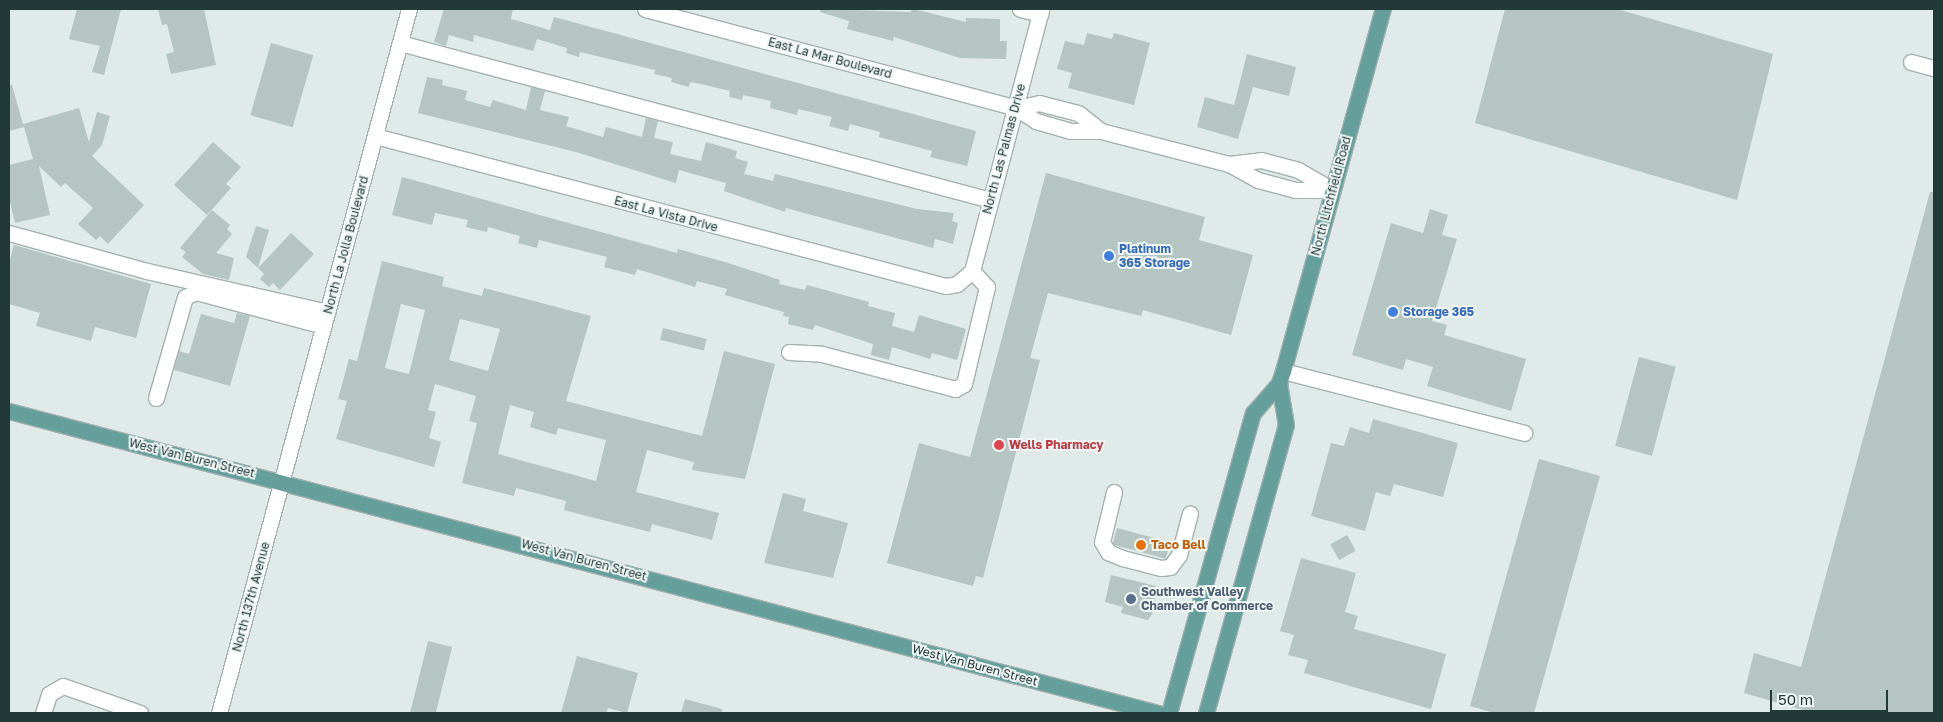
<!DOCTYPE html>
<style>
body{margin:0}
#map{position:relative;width:1943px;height:722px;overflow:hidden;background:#e0eae8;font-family:"Golos Text",sans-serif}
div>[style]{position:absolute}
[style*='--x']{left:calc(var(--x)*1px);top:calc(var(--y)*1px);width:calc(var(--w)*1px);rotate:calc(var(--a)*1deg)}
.building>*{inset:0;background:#b5c5c1;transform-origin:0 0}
.roads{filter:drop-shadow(1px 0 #a3b2b0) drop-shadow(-1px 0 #a3b2b0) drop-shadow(0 1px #a3b2b0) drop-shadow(0 -1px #a3b2b0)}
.minor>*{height:15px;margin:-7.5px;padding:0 7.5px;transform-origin:7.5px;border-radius:7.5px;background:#fff}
.major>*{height:15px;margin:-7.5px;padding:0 7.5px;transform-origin:7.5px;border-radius:7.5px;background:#659f9b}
.dots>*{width:14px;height:14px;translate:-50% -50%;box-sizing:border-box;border:2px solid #f0f7f5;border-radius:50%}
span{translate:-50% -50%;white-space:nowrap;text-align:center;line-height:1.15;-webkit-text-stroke:4px #f0f7f5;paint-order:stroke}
.street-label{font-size:12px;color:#213a38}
.shop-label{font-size:12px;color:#366cbe;font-weight:700}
.left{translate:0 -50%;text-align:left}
.health-label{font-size:12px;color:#be3a42;font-weight:700}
.food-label{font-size:12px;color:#c56008;font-weight:700}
.service-label{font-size:12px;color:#4e5e75;font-weight:700}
.frame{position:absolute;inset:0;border:10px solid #213a38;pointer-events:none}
.scale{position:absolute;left:1770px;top:690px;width:118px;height:22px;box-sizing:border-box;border:2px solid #213a38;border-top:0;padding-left:6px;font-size:15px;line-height:18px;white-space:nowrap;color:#213a38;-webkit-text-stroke:4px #f0f7f5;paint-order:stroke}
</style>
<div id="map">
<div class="building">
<i style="clip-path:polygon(77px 9px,121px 9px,104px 75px,92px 72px,100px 46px,69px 39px)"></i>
<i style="clip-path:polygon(158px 9px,204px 9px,216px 65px,171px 74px,166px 54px,174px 52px,167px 24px,162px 25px)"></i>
<i style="clip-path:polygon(444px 9px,513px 9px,511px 19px,550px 30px,554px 17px,976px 131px,967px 166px,930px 157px,932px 151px,879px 137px,880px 132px,850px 124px,848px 131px,829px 126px,832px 117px,798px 109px,797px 115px,770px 108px,771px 101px,743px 95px,742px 100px,729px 97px,730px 91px,701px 84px,690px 82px,689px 87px,671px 82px,672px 78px,654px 74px,655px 70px,580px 52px,579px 57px,566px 53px,567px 48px,537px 39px,533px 51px,474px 35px,473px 42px,449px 35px,446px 46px,434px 42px)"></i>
<i style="clip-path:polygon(821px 9px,910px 12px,913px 9px,966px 22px,966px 18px,1000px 19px,1000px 41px,1007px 41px,1006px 59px,960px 58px,894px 37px,893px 41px,847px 29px,849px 21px,820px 12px)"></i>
<i style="clip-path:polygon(1505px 9px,1617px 9px,1773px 54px,1737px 200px,1475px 123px)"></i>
<i style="clip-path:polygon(1087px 33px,1112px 39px,1114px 33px,1150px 43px,1134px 105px,1068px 88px,1072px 73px,1057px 69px,1065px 41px,1084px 45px)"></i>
<i style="left:271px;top:43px;width:44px;height:75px;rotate:16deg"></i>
<i style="clip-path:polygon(1247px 54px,1296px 67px,1289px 96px,1253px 87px,1238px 139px,1197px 127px,1205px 97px,1234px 105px)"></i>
<i style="clip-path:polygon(427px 77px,443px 80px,442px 85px,467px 91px,465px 100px,490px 107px,493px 100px,526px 110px,531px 87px,545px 91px,540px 110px,569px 117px,566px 126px,603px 137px,606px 127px,642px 137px,646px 118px,658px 121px,654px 138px,673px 142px,670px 154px,701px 161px,706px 142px,737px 151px,735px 158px,748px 162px,744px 174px,773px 181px,775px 174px,917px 209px,954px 213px,952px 221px,958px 223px,953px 244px,935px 239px,933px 248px,786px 208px,785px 212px,724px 191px,726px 183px,679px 170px,676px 183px,576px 152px,418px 113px)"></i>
<i style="clip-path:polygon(12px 85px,23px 124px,79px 108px,89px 142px,97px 112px,110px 116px,102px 145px,92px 156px,144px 205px,108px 244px,100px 236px,96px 240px,78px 224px,93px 208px,65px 183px,61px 187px,39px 166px,50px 215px,15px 223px,9px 198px,9px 165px,33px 159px,24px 127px,9px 131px,9px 86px)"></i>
<i style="clip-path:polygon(213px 142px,241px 167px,226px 184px,231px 188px,207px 215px,174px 185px)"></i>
<i style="clip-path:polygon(1046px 173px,1205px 217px,1199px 240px,1253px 255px,1231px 335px,1143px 310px,1141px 316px,1048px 293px,1030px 358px,1040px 360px,983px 578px,976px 576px,973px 586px,887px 563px,919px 443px,970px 457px)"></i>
<i style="clip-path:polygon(402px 177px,677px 253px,678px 249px,725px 262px,780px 280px,779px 284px,805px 290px,807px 285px,869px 302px,868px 306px,895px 313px,892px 326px,914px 332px,919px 315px,966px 329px,957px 360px,932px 353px,930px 359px,892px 347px,889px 360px,871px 355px,873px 344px,815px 325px,813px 330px,788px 324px,789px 317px,783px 316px,784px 312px,725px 295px,727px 289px,697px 281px,695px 287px,637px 269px,635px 275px,604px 267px,607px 257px,539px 240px,537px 248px,518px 243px,520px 236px,488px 227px,487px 232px,466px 227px,468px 220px,435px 213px,432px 225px,392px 215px)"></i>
<i style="clip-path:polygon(1930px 192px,1934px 192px,1934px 713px,1813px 713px,1744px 693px,1754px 653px,1801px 667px)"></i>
<i style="clip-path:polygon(1430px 209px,1448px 215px,1442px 235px,1457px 239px,1432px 321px,1447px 325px,1444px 335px,1526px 359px,1511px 411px,1427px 386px,1433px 367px,1406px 359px,1403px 370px,1352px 355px,1391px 223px,1423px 233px)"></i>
<i style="clip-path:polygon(212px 210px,230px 225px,227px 229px,232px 234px,216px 253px,234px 258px,229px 280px,203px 274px,182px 257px,186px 252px,180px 248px)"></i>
<i style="clip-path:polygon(256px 226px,269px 230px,258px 268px,246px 257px)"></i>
<i style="clip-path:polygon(291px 233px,314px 254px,280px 290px,273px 283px,269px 287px,260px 279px,264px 274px,258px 268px)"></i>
<i style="clip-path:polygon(14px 245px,151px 284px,136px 338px,95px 327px,91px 341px,36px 326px,40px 313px,9px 304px,9px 263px)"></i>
<i style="clip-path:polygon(evenodd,382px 261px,444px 277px,442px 286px,482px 296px,484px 288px,591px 316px,566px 401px,702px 436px,724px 351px,775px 364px,745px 479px,692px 470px,694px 462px,647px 450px,636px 492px,719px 513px,712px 540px,652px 524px,650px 532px,575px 513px,564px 510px,566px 501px,516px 488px,514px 496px,462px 483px,477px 423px,469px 421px,476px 396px,435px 384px,428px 410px,436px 412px,429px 438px,441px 442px,434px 467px,336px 439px,347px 401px,338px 399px,349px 359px,357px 361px,382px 261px,401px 304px,425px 310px,409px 374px,385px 368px,401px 304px,382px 261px,460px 319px,500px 329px,488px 371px,449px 360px,460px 319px,382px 261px,510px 405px,534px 412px,530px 427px,556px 435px,558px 428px,606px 440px,596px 481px,498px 454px,510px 405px)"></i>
<i style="clip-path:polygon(237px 313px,250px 316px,230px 386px,174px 370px,179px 351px,189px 354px,201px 314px,234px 323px)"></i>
<i style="left:663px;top:328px;width:45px;height:12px;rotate:14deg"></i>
<i style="left:1639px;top:357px;width:38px;height:92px;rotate:15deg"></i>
<i style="clip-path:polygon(1373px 419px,1458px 443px,1443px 497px,1394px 484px,1390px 496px,1376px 492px,1365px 531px,1311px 516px,1331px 443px,1344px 446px,1350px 427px,1369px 433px)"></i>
<i style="clip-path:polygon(1539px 459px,1600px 476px,1534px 713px,1494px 713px,1470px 706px)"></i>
<i style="clip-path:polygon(783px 493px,806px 499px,803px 511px,848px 523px,833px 578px,764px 563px)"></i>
<i style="left:1117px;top:528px;width:55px;height:17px;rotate:15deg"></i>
<i style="left:1347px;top:535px;width:18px;height:19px;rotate:61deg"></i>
<i style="clip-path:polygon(1301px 558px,1356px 573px,1345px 612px,1358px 616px,1354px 629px,1446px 654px,1431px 709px,1304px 673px,1308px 660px,1288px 655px,1294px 635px,1280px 631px)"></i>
<i style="clip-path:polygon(1111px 575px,1156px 586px,1153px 612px,1148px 620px,1121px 613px,1123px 607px,1105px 602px)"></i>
<i style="left:428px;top:641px;width:25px;height:74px;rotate:14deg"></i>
<i style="clip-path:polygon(577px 656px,638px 673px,627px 713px,608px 708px,606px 713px,561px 713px)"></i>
<i style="clip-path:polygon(685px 699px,722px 709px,722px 713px,681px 713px)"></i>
</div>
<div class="roads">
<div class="minor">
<i style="--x:645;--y:9;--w:384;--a:14.9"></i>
<i style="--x:1016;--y:108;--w:24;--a:33"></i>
<i style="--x:1036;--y:121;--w:36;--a:16"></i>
<i style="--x:1071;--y:131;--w:30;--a:0"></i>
<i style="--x:1101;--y:131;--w:132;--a:14.5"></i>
<i style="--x:1229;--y:164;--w:33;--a:29"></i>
<i style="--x:1258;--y:180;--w:38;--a:15"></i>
<i style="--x:1295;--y:190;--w:38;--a:0"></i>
<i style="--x:1020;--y:9;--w:21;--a:14"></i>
<i style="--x:400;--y:43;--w:611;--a:14.88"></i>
<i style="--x:1911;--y:62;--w:24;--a:15"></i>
<i style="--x:1016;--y:108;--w:24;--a:-12"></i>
<i style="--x:1039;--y:103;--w:40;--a:14.4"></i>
<i style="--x:1078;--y:113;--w:29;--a:38"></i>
<i style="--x:375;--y:136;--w:590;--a:14.72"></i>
<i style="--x:946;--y:286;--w:11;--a:-10"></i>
<i style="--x:957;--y:284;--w:20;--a:-41"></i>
<i style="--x:972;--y:271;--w:271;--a:-75.2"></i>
<i style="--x:1229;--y:164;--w:32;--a:-7"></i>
<i style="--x:1261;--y:160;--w:38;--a:15"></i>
<i style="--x:1298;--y:170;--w:38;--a:30"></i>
<i style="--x:9;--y:233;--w:143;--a:15.4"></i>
<i style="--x:147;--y:271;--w:185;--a:12.8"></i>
<i style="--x:789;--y:352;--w:33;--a:3"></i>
<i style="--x:822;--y:354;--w:138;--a:14.7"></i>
<i style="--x:955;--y:389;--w:10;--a:-29"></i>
<i style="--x:964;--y:384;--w:100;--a:-76.7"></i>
<i style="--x:987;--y:287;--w:22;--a:-133"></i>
<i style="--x:1283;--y:371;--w:249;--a:14.4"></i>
<i style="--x:156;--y:398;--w:105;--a:-74"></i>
<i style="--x:185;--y:297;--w:12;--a:-24"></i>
<i style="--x:196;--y:292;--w:132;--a:14.9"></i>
<i style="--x:1114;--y:492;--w:51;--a:103.5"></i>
<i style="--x:1102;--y:542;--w:12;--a:59"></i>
<i style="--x:1108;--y:552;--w:15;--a:23"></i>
<i style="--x:1122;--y:558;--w:40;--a:14.4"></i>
<i style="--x:1161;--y:568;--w:9;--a:-6"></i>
<i style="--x:1170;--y:567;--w:15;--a:-53"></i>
<i style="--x:1179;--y:555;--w:43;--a:-75.3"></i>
<i style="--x:43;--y:713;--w:20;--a:-72"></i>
<i style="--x:49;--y:694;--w:16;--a:-30"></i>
<i style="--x:63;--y:686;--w:82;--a:19.3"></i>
<i style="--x:219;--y:713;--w:729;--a:-74.9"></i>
</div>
<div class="major">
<i style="--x:9;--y:411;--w:1188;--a:14.73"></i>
<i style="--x:1169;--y:713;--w:312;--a:-74.4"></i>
<i style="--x:1253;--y:413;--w:40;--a:-49"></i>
<i style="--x:1279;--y:383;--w:13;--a:-72"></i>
<i style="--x:1283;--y:371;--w:376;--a:-74.6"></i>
<i style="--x:1206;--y:713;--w:299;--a:-74.5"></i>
<i style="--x:1286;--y:425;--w:43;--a:-99.5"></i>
</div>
</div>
<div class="dots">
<i style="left:1109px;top:256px;background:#3f7fe0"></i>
<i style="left:1393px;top:312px;background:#3f7fe0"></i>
<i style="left:999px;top:445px;background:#e0444e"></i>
<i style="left:1141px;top:545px;background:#e8710a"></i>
<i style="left:1131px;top:599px;background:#5c6f8a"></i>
</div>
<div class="street-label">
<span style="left:830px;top:58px;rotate:15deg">East La Mar Boulevard</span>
<span style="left:1004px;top:149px;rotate:-75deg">North Las Palmas Drive</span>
<span style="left:1331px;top:196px;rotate:-75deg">North Litchfield Road</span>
<span style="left:666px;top:214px;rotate:15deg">East La Vista Drive</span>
<span style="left:346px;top:245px;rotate:-75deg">North La Jolla Boulevard</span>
<span style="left:192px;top:458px;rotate:14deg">West Van Buren Street</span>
<span style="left:584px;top:560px;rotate:15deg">West Van Buren Street</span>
<span style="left:251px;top:597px;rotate:-75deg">North 137th Avenue</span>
<span style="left:975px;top:665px;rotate:15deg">West Van Buren Street</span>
</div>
<div class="shop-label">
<span class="left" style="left:1119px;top:256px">Platinum<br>365 Storage</span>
<span class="left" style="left:1403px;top:312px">Storage 365</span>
</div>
<div class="health-label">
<span class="left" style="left:1009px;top:445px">Wells Pharmacy</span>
</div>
<div class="food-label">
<span class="left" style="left:1151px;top:545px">Taco Bell</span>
</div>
<div class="service-label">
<span class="left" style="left:1141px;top:599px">Southwest Valley<br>Chamber of Commerce</span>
</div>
<div class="frame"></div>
<div class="scale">50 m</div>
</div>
